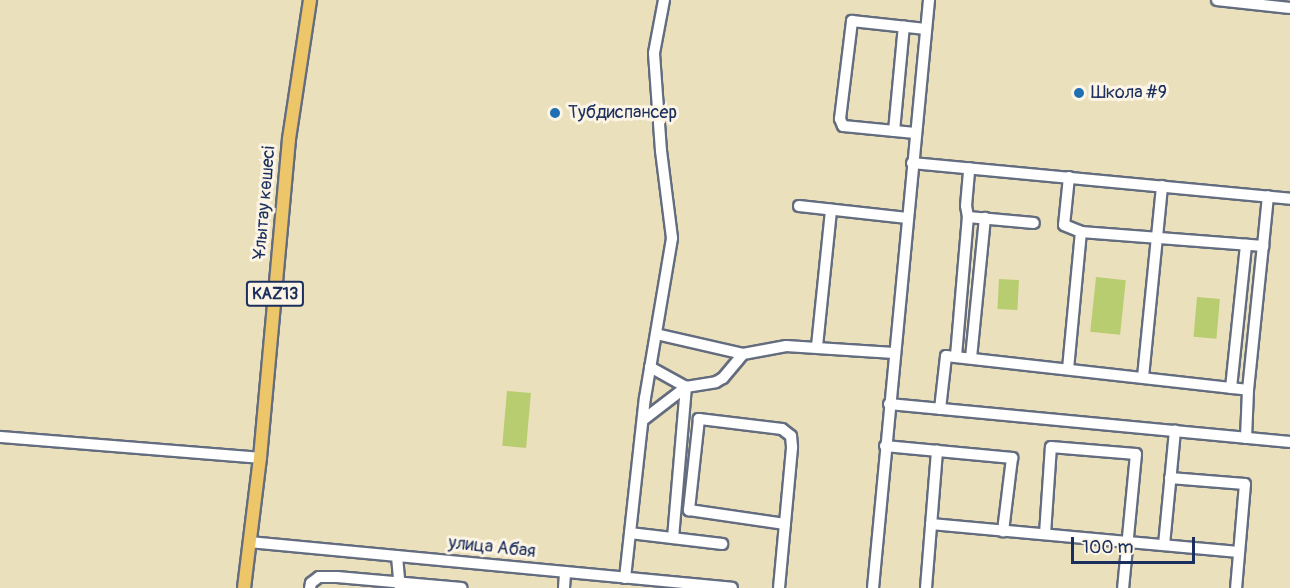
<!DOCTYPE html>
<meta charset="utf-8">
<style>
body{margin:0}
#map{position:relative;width:1290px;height:588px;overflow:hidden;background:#ebe0bc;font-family:Pangolin,sans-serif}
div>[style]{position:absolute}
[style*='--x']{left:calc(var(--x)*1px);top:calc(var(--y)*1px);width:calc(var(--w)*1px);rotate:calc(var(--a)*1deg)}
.green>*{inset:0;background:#b8cc70;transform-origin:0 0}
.roads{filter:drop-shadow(2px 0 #646d7f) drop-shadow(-2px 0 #646d7f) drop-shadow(0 2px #646d7f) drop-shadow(0 -2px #646d7f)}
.minor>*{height:10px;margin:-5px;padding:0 5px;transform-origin:5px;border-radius:5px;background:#fff}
.major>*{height:12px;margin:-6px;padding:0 6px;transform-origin:6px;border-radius:6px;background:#ecc669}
.dots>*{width:16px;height:16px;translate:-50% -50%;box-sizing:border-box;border:3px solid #fcf5e5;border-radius:50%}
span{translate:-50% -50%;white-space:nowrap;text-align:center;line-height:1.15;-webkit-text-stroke:6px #fcf5e5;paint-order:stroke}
.shield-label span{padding:2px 4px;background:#fcf5e5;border:2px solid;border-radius:4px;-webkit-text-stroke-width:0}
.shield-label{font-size:16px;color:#1b2f5e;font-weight:700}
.poi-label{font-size:18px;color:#1b2f5e}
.left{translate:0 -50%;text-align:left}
.street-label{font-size:18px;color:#1b2f5e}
.scale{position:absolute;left:1071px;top:537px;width:124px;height:27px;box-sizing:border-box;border:3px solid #1b2f5e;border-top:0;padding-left:8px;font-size:18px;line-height:21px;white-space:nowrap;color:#1b2f5e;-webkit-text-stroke:4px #fcf5e5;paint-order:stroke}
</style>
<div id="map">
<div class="green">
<i style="left:1096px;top:277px;width:30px;height:55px;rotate:6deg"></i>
<i style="left:999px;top:279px;width:20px;height:30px;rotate:3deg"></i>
<i style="left:1197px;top:297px;width:23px;height:40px;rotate:5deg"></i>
<i style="left:507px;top:391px;width:24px;height:55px;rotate:5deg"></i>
</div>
<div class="roads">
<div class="minor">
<i style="--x:1217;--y:0;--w:73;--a:6.3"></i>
<i style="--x:894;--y:131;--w:105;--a:-84.6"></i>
<i style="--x:915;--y:133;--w:72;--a:-174.4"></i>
<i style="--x:843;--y:126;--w:8;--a:-113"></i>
<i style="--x:840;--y:119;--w:99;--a:-83"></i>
<i style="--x:852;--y:21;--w:74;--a:6.2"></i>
<i style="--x:912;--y:163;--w:380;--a:5.4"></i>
<i style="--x:1069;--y:177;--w:48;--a:95.9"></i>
<i style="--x:1064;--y:225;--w:18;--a:22"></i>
<i style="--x:1081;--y:232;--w:183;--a:4.4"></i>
<i style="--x:1263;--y:246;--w:50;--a:-84.3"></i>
<i style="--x:799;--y:206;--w:109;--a:6.3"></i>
<i style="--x:968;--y:217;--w:11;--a:-100"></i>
<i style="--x:966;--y:206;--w:38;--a:-85"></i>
<i style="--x:656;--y:334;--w:89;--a:12.9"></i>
<i style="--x:743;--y:354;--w:44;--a:-10.5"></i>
<i style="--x:786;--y:346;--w:108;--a:3.7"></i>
<i style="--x:817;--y:346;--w:137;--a:-84.1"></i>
<i style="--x:956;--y:356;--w:140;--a:-85.1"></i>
<i style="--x:968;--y:217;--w:66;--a:5.2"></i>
<i style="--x:971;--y:358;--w:141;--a:-84.3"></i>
<i style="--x:650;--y:367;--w:41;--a:29.1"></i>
<i style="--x:1068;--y:369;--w:138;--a:-84.6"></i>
<i style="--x:1143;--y:377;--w:192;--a:-84.3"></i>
<i style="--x:1231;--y:388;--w:144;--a:-84"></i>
<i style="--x:889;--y:404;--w:403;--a:5.4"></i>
<i style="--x:940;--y:409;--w:53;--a:-83.5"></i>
<i style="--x:946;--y:356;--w:304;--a:6.4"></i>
<i style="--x:1248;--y:390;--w:145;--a:-84.1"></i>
<i style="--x:643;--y:420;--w:54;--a:-37.5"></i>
<i style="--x:686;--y:387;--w:30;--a:-9"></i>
<i style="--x:716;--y:382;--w:8;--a:-30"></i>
<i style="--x:723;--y:378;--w:31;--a:-50"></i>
<i style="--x:0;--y:437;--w:261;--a:4.6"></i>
<i style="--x:1246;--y:438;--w:48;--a:-87.6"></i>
<i style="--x:885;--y:446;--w:128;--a:5.4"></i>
<i style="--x:1012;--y:458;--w:74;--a:97"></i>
<i style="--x:1170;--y:478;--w:75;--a:4.6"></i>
<i style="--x:1245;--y:484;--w:104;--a:94.9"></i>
<i style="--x:931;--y:524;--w:309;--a:5.2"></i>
<i style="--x:630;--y:533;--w:93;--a:6.8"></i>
<i style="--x:1045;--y:534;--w:87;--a:-86.1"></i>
<i style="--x:1051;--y:447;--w:85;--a:4.7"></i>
<i style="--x:1136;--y:454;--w:135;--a:95.5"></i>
<i style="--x:673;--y:538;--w:152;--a:-85.1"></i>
<i style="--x:249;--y:542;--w:485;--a:5.4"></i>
<i style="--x:1164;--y:545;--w:115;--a:-84.5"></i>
<i style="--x:397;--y:556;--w:32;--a:85"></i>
<i style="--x:625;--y:578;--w:181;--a:-83.7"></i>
<i style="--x:645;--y:398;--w:162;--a:-80.4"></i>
<i style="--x:672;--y:238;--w:88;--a:-97.2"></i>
<i style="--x:661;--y:151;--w:98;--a:-94.1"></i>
<i style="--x:654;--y:53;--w:54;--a:-79.3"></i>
<i style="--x:310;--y:588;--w:5;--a:-79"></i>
<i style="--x:311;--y:583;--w:10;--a:-37"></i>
<i style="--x:319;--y:577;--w:18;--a:0"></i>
<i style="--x:337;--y:577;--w:125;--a:5"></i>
<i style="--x:564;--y:588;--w:16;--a:-86"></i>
<i style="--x:779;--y:588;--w:142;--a:-84.7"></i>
<i style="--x:792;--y:447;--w:11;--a:-95"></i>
<i style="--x:791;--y:436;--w:11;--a:-142"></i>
<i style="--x:782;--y:429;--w:84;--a:-173.1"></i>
<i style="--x:699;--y:419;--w:92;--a:96.3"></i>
<i style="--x:689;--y:510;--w:97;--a:8.3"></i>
<i style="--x:873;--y:588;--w:591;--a:-84.56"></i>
<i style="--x:926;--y:588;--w:138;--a:-85.4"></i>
</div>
<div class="major">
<i style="--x:244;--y:588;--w:131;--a:-83"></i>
<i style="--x:260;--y:458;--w:320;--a:-84.8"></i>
<i style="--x:289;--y:139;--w:141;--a:-81.4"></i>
</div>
</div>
<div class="dots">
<i style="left:1079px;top:93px;background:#1f6fb2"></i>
<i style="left:555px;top:113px;background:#1f6fb2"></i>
</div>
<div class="shield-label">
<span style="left:275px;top:294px">KAZ13</span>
</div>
<div class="poi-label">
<span class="left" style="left:1091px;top:93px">Школа #9</span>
<span class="left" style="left:568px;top:113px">Тубдиспансер</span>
</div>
<div class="street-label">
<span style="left:265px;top:203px;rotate:-85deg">Ұлытау көшесі</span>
<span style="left:492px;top:548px;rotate:6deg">улица Абая</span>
</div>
<div class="scale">100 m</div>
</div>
